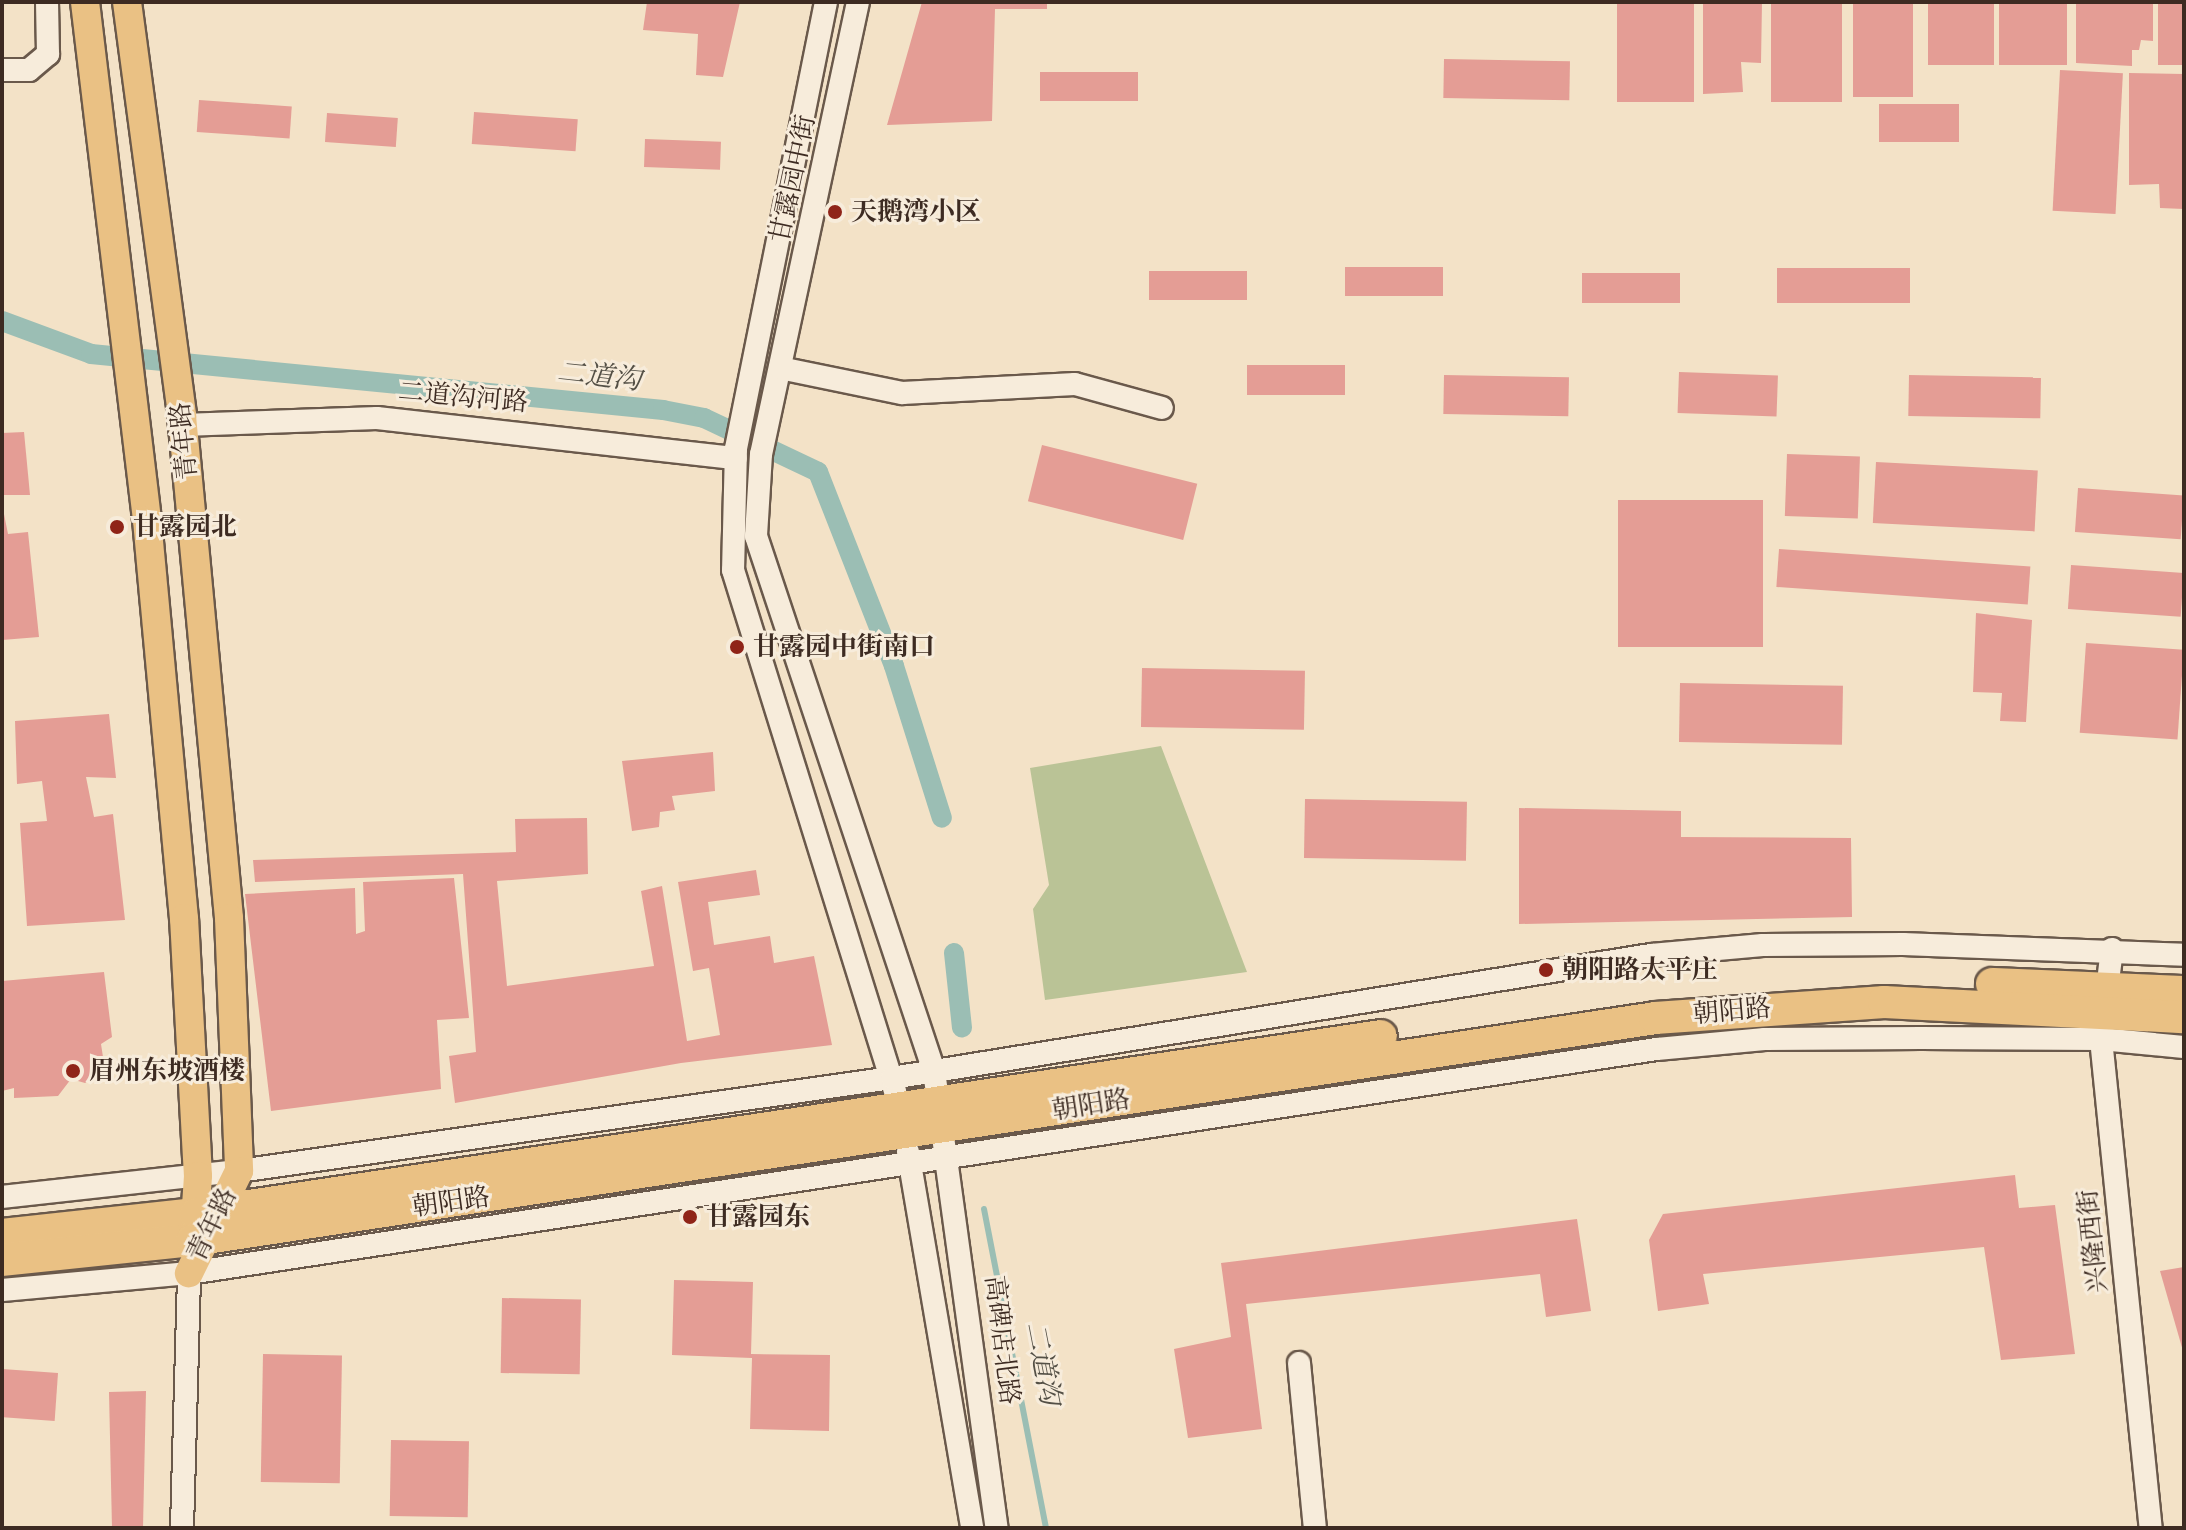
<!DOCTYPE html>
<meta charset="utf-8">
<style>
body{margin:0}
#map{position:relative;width:2186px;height:1530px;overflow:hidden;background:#f3e2c7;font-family:"IM FELL French Canon","Noto Serif SC",serif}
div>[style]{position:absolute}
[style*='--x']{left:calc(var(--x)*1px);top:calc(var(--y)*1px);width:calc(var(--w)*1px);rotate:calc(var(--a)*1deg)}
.green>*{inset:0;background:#bac396}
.stream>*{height:6px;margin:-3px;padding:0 3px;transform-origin:3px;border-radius:3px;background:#9bbeb4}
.canal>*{height:20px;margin:-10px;padding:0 10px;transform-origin:10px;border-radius:10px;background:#9bbeb4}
.building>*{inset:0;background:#e49d95;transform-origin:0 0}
.roads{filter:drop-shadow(2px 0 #6a594b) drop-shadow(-2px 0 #6a594b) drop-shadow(0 2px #6a594b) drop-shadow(0 -2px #6a594b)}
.minor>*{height:22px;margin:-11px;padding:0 11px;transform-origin:11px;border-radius:11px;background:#f7ecdb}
.major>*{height:28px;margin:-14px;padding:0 14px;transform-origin:14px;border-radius:14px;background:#eac184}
.highway>*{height:32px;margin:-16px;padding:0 16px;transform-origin:16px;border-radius:16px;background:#eac184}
.dots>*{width:22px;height:22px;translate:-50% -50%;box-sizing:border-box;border:4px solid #f7ecdb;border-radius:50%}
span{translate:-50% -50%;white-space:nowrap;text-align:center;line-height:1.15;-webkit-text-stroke:6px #f7ecdb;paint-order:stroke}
.street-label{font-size:26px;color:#3d2b22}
.poi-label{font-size:26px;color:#3d2b22;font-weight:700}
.left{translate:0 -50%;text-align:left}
.water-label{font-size:28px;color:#545046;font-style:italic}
.frame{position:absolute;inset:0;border:4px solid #3d2b22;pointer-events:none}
</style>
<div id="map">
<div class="green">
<i style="clip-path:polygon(1161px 746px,1247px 972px,1045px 1000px,1033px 909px,1049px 885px,1030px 768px)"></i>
</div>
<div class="stream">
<i style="--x:984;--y:1209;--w:325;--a:79"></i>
</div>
<div class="canal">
<i style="--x:2;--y:321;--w:95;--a:20.3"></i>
<i style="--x:91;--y:354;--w:575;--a:5.59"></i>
<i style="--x:663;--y:410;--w:42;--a:11"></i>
<i style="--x:704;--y:418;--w:126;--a:25.3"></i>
<i style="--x:818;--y:472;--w:208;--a:68.6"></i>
<i style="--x:894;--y:666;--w:159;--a:72.5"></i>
<i style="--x:954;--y:953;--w:75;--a:83.9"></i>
</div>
<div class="building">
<i style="clip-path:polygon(647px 2px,740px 2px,723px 77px,696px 75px,698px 34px,643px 30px)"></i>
<i style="clip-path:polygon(922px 2px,1047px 2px,1047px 9px,995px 9px,992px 121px,887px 125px)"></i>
<i style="left:1617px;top:2px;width:77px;height:100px"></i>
<i style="clip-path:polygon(1703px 2px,1762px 2px,1761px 63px,1741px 62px,1743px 92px,1703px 94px)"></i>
<i style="left:1771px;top:2px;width:71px;height:100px"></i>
<i style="left:1853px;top:2px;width:60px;height:95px"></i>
<i style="left:1928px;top:2px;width:66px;height:63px"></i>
<i style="left:1999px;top:2px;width:68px;height:63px"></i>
<i style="clip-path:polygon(2076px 2px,2153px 2px,2153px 41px,2141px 40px,2139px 50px,2132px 50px,2132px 66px,2076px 63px)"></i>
<i style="left:2158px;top:2px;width:26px;height:63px"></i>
<i style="left:1444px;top:59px;width:126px;height:39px;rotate:1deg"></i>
<i style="left:2060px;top:70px;width:63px;height:141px;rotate:3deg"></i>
<i style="left:1040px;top:72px;width:98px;height:29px"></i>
<i style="clip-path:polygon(2129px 73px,2184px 74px,2184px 209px,2160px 208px,2159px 184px,2129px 185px)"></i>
<i style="left:199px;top:100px;width:93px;height:32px;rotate:4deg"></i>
<i style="left:1879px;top:104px;width:80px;height:38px"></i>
<i style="left:474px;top:112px;width:104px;height:32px;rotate:4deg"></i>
<i style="left:327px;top:113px;width:71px;height:29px;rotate:4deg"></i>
<i style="left:645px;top:139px;width:76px;height:28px;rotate:2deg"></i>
<i style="left:1345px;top:267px;width:98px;height:29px"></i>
<i style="left:1777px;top:268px;width:133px;height:35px"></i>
<i style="left:1149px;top:271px;width:98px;height:29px"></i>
<i style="left:1582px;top:273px;width:98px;height:30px"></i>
<i style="left:1247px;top:365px;width:98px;height:30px"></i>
<i style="left:1679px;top:372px;width:99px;height:41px;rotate:2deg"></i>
<i style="left:1444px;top:375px;width:125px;height:39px;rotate:1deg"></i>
<i style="left:1909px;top:375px;width:132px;height:41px;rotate:1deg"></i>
<i style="clip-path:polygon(24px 432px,30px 495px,2px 495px,2px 433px)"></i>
<i style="left:1042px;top:445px;width:160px;height:58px;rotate:14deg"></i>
<i style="left:1787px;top:454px;width:73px;height:62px;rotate:2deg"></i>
<i style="left:1876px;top:462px;width:162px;height:61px;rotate:3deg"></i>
<i style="left:2078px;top:488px;width:106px;height:44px;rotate:4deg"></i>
<i style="left:1763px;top:500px;width:147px;height:145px;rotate:90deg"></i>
<i style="clip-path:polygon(3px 509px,8px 534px,28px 532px,39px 637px,2px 640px)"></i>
<i style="left:1779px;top:549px;width:252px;height:38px;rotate:4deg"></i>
<i style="left:2071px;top:565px;width:113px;height:44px;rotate:4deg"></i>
<i style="clip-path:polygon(1976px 613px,2032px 620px,2026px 722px,2000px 721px,2002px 693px,1973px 692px)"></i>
<i style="left:2086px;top:643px;width:98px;height:90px;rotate:4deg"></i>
<i style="left:1142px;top:668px;width:163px;height:59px;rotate:1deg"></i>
<i style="left:1680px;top:683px;width:163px;height:59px;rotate:1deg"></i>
<i style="clip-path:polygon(109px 714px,116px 778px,86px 777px,94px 817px,113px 814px,125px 920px,27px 926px,20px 823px,47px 821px,42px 781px,17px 784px,15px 721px)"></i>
<i style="clip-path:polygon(713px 752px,715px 791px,672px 796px,675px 810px,660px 812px,659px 827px,632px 831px,622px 761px)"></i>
<i style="left:1305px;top:799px;width:162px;height:59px;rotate:1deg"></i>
<i style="clip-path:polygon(1519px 808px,1681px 811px,1681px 837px,1851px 838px,1852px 917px,1519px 924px)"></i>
<i style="clip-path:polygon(587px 818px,588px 874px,497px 881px,507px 986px,654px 966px,641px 891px,662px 886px,687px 1041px,720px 1035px,709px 968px,693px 971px,678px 882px,756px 870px,760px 895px,708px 902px,714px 945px,770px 936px,774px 963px,814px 956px,832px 1045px,681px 1063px,455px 1103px,449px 1056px,476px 1052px,463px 874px,255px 882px,253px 860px,516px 852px,515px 819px)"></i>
<i style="clip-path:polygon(454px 878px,469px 1018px,437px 1020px,441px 1089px,271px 1111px,245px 894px,355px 888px,356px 934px,365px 931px,363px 882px)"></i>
<i style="clip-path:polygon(104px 972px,112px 1037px,101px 1044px,105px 1070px,85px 1083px,71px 1079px,58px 1096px,14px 1098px,14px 1088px,2px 1091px,2px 981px)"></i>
<i style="clip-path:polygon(2015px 1175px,2019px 1208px,2055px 1205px,2075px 1354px,2001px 1360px,1984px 1247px,1703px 1274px,1709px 1304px,1658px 1311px,1649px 1240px,1663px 1214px)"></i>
<i style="clip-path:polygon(1577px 1219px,1591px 1311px,1546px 1317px,1540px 1274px,1246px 1304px,1262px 1429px,1188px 1438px,1174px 1349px,1231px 1337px,1221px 1263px)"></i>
<i style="clip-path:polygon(2184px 1267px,2184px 1351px,2183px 1351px,2160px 1271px)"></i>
<i style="clip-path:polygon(674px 1280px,753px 1282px,751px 1354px,830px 1355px,829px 1431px,750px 1429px,752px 1358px,672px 1355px)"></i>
<i style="left:502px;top:1298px;width:79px;height:75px;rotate:1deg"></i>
<i style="left:263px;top:1354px;width:79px;height:128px;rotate:1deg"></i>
<i style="left:58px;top:1373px;width:48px;height:56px;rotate:94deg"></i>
<i style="clip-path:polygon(146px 1391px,143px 1528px,112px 1528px,109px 1392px)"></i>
<i style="left:391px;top:1440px;width:78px;height:76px;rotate:1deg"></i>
</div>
<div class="roads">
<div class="minor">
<i style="--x:826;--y:2;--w:456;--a:101.4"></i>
<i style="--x:736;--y:449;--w:121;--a:91.4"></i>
<i style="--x:733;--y:570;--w:546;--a:72.73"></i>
<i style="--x:858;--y:2;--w:462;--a:102.1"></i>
<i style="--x:761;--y:454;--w:82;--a:93.5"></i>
<i style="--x:756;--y:536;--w:564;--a:71.6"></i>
<i style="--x:934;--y:1071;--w:461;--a:82.2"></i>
<i style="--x:2;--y:70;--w:27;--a:0"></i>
<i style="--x:29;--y:70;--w:25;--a:-40"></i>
<i style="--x:48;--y:54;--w:52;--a:-91.1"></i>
<i style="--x:780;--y:368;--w:125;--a:11.6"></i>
<i style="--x:902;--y:393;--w:173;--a:-3"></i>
<i style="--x:1075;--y:384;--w:90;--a:15.4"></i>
<i style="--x:183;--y:425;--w:194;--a:-2.1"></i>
<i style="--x:377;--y:418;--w:361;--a:6.4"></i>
<i style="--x:2112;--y:949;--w:91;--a:97"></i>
<i style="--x:2101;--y:1039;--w:492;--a:84.2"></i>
<i style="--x:908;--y:1152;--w:381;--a:80.3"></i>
<i style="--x:2;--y:1197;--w:238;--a:-6.3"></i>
<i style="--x:239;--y:1171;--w:660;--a:-8.11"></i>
<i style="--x:892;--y:1078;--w:769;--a:-9.21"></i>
<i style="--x:1651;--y:955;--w:112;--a:-5.1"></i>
<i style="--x:1763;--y:945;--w:140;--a:-0.4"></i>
<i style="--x:1903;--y:944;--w:281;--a:2.2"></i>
<i style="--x:2;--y:1290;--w:188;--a:-5.2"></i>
<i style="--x:189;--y:1273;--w:1485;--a:-8.68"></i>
<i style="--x:1657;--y:1049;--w:108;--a:-5.3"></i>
<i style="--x:1765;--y:1039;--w:156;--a:-0.4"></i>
<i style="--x:1921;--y:1038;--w:180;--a:0.3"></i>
<i style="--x:2101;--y:1039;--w:83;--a:5.5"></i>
<i style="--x:1299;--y:1363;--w:166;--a:84.5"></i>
<i style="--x:182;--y:1528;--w:255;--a:-88.4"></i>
</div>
<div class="major">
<i style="--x:85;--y:2;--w:522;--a:83.17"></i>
<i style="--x:147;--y:520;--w:400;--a:84.7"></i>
<i style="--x:184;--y:918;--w:258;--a:86.9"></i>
<i style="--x:198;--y:1176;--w:60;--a:93.8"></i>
<i style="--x:127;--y:2;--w:418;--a:82.4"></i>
<i style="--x:182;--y:416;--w:504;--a:84.65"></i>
<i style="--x:229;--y:918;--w:253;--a:87.7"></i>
<i style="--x:239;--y:1171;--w:114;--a:116.1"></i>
</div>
<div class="highway">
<i style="--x:1992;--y:984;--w:192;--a:2.4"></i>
<i style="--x:2;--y:1235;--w:195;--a:-6.2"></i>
<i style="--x:196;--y:1214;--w:1198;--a:-8.54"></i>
<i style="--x:2;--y:1260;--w:192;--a:-6"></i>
<i style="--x:193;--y:1240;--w:1479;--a:-8.63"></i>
<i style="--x:1655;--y:1018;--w:230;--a:-4"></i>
<i style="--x:1884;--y:1002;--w:300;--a:2.9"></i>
</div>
</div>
<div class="dots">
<i style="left:835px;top:212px;background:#8f2418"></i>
<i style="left:117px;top:527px;background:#8f2418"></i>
<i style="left:737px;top:647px;background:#8f2418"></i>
<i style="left:1546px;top:970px;background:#8f2418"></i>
<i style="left:73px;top:1071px;background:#8f2418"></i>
<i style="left:690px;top:1217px;background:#8f2418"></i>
</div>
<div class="street-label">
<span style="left:793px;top:179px;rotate:-78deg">甘露园中街</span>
<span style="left:463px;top:397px;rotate:5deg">二道沟河路</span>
<span style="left:184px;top:441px;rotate:-96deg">青年路</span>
<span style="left:1732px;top:1011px;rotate:-5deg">朝阳路</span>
<span style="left:1091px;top:1105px;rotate:-9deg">朝阳路</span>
<span style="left:451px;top:1202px;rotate:-8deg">朝阳路</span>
<span style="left:212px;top:1225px;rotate:-64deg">青年路</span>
<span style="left:2093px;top:1241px;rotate:-96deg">兴隆西街</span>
<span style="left:1002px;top:1340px;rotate:83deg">高碑店北路</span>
</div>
<div class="poi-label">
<span class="left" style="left:851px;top:212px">天鹅湾小区</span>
<span class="left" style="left:133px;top:527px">甘露园北</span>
<span class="left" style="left:753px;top:647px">甘露园中街南口</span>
<span class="left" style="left:1562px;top:970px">朝阳路太平庄</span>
<span class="left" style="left:89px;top:1071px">眉州东坡酒楼</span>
<span class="left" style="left:706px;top:1217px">甘露园东</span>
</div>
<div class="water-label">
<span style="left:599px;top:376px;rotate:6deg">二道沟</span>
<span style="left:1043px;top:1363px;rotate:79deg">二道沟</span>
</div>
<div class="frame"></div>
</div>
